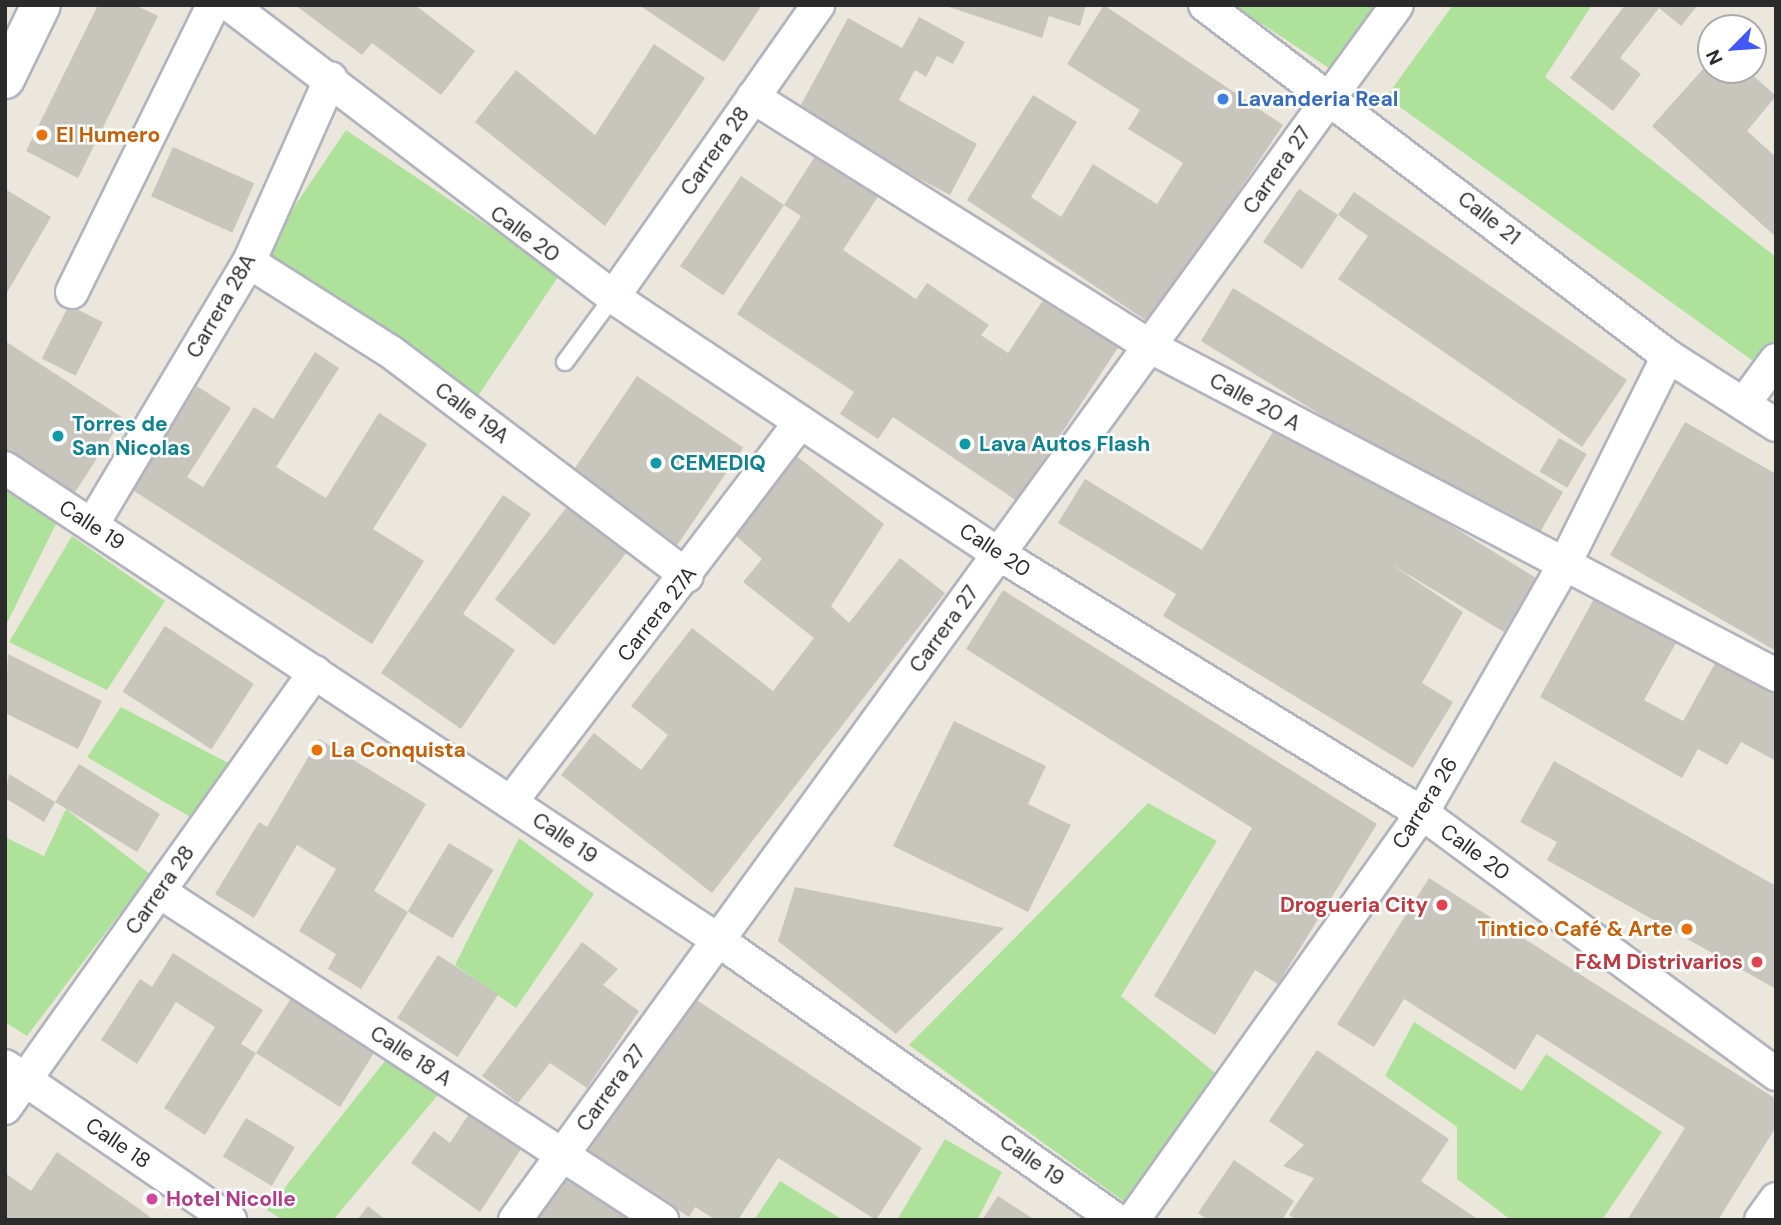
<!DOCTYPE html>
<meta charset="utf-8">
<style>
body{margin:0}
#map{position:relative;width:1781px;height:1225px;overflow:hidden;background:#ece7dd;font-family:"DM Sans",sans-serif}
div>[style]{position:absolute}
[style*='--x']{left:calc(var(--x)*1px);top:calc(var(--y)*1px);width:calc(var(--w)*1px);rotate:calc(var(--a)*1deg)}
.green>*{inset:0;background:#aee29b;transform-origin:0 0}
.building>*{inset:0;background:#c8c5bc;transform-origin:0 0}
.roads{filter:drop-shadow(2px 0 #b1b3be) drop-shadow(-2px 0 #b1b3be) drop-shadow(0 2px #b1b3be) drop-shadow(0 -2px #b1b3be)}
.lane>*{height:16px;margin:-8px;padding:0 8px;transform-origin:8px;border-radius:8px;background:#fff}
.street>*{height:32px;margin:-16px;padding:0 16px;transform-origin:16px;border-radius:16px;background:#fff}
.secondary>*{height:38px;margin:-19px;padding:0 19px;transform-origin:19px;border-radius:19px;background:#fff}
.dots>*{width:19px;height:19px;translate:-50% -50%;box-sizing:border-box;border:4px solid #fff;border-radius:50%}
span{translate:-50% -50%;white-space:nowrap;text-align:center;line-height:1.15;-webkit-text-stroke:5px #fff;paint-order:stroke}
.shop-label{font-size:21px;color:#366cbe;font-weight:700}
.left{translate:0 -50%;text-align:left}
.food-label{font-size:21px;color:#c56008;font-weight:700}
.right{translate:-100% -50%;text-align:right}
.street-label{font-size:21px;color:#2b2b2b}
.culture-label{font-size:21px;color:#0d838f;font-weight:700}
.health-label{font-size:21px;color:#be3a42;font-weight:700}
.hotel-label{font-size:21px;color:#b23c85;font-weight:700}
.frame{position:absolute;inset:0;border:7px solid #2b2b2b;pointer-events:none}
.north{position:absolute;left:1697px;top:14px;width:70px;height:70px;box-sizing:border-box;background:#fff;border:2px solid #aaa;border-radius:50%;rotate:245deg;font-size:19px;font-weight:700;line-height:28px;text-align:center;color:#2b2b2b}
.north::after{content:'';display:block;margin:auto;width:24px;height:32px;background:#4157f6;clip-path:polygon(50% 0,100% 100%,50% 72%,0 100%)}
</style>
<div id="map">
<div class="green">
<i style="clip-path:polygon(1233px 5px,1393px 5px,1338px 74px)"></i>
<i style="clip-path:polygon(1453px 5px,1592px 5px,1545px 77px,1776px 257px,1776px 360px,1767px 371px,1386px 97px)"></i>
<i style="left:346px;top:130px;width:258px;height:147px;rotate:34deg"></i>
<i style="clip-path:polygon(5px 484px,60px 516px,5px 627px)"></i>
<i style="clip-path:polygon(72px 536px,165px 601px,107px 690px,9px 642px)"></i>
<i style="clip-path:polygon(121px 707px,232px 765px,192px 818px,87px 757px)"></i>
<i style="clip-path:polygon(1148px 803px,1217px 841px,1121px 996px,1219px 1076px,1130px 1206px,909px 1045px)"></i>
<i style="clip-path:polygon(66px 809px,150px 874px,27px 1036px,5px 1022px,5px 837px,44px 856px)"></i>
<i style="clip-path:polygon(519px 838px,594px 894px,516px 1008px,455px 965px)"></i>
<i style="clip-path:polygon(1414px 1022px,1522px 1091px,1546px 1054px,1662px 1132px,1602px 1220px,1511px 1220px,1457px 1179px,1457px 1127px,1385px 1076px)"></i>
<i style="clip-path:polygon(392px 1052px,448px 1083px,333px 1220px,283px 1220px,267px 1210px)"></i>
<i style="clip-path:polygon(945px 1139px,1002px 1172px,977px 1220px,897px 1220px)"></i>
<i style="clip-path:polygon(780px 1181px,843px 1220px,754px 1220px)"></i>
</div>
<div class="building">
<i style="clip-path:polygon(98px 5px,135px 5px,158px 16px,78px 178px,26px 151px)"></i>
<i style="clip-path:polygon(295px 5px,415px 5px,475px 51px,441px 95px,372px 43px,362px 55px)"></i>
<i style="clip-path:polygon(639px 5px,762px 5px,724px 62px)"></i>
<i style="clip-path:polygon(943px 5px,1086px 5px,1080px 26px,1049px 16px,1042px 38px)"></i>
<i style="clip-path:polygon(1104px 5px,1283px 125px,1192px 261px,1200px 266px,1160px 330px,967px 200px,1033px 95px,1077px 122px,1031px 197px,1061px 217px,1093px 164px,1157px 204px,1183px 163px,1128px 129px,1140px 110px,1067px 64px)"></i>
<i style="clip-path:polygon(1625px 5px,1698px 5px,1681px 26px,1659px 8px,1620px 58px,1641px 74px,1613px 111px,1570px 78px)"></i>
<i style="clip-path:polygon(919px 17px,965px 42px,953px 64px,937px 56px,926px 77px,915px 70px,899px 100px,977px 144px,950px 195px,796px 114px,848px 18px,902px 48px)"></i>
<i style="clip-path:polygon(654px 44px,705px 78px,605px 226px,475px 122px,516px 70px,595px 135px)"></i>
<i style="clip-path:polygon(1711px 60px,1711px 70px,1747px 70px,1776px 96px,1747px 131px,1776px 157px,1776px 237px,1652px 126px)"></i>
<i style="left:173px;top:147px;width:89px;height:54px;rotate:24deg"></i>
<i style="clip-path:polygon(817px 153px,879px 195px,843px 250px,916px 299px,927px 283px,989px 325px,981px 335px,1008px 353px,1051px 288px,1125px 337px,1017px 501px,893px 417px,878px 439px,840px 414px,854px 392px,737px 314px,801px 216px,784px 205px)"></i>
<i style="left:741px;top:176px;width:52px;height:109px;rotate:34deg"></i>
<i style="clip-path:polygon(5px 189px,51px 217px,5px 296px)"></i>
<i style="clip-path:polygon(1299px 189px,1338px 215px,1354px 192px,1627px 380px,1582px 447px,1338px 279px,1368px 236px,1338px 215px,1302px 269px,1263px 242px)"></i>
<i style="clip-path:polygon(1233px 288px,1563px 492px,1532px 546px,1318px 421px,1321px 415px,1201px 341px)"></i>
<i style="left:69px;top:305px;width:38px;height:60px;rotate:27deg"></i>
<i style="clip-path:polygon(5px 341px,123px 418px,72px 497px,5px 454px)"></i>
<i style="clip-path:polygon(315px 352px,339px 368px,276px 467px,326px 498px,379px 413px,427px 444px,373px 529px,424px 561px,372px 644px,131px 489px,197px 386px,231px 408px,187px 477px,203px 487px,254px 407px,273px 419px)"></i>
<i style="left:637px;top:376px;width:128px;height:123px;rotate:34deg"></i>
<i style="clip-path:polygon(1280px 420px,1536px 578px,1504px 632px,1389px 563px,1463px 612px,1422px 683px,1453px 702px,1413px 768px,1163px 616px,1176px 594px,1058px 523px,1085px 479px,1202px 550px)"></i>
<i style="clip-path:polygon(1685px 422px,1776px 474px,1776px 651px,1610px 555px)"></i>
<i style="left:1559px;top:438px;width:32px;height:39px;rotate:30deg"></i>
<i style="clip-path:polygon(786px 448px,884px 524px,831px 606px,849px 623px,900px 558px,945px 593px,712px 893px,561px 775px,594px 733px,641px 770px,668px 735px,631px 706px,692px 628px,773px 691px,814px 638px,743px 582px,762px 559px,725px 526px)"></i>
<i style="clip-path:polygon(503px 495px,531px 514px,463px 614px,515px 650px,461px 729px,381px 673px)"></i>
<i style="left:570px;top:503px;width:75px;height:122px;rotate:38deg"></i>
<i style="clip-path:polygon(1003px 590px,1377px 824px,1278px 984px,1255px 970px,1215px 1035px,1154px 996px,1252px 828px,966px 649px)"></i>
<i style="clip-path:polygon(1595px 597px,1676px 643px,1644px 700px,1683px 721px,1722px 651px,1776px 681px,1776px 761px,1741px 742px,1727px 765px,1698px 749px,1682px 778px,1540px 697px)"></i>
<i style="left:165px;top:626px;width:106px;height:78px;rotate:33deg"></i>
<i style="clip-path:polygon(8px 654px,102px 701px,78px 749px,5px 713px)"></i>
<i style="clip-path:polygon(954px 721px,1046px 766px,1028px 804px,1071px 825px,1028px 912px,893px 846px)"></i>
<i style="clip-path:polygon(319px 739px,426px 804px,374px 891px,408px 912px,361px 989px,328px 969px,336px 954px,299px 931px,336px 869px,297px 845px,254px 918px,215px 894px,259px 822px,267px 827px)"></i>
<i style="clip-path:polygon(1554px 761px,1776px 886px,1776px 989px,1547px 860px,1557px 842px,1520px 822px)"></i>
<i style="clip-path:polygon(79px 764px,160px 814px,137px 852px,55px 802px,44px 822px,5px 798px,9px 774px,55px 802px)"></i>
<i style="left:449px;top:843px;width:52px;height:80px;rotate:31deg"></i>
<i style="clip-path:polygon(1429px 878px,1776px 1099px,1776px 1127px,1718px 1220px,1627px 1220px,1685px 1128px,1537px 1034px,1515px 1070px,1404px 999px,1374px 1047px,1337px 1024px)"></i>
<i style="clip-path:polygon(795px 887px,1004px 928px,896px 1034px,778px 941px)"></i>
<i style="clip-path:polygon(582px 942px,618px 969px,603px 985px,639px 1011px,587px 1088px,550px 1063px,518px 1103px,482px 1076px)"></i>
<i style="clip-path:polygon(173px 953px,263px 1010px,241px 1044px,256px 1053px,295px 992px,379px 1045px,340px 1107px,256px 1053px,205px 1135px,164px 1108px,215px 1027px,176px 1002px,137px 1064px,101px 1040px,140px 979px,152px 987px)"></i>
<i style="left:438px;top:955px;width:72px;height:75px;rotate:33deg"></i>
<i style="clip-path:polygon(692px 997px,922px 1148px,876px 1220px,778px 1158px,738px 1220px,716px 1220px,695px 1207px,689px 1217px,582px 1147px)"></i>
<i style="clip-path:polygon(1317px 1050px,1449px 1139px,1421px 1181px,1479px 1220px,1297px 1220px,1289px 1215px,1314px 1178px,1283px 1166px,1304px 1145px,1269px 1121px)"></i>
<i style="clip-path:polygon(474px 1106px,525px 1143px,480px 1212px,411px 1163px,434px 1131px,450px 1143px)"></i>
<i style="left:246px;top:1118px;width:57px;height:45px;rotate:31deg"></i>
<i style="clip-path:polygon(57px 1152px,138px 1208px,154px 1220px,5px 1220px,5px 1173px,31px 1191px)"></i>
<i style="clip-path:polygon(1234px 1160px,1294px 1201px,1282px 1220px,1208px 1220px,1198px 1213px)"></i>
<i style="clip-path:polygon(559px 1173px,630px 1220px,529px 1220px)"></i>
<i style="clip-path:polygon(998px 1196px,1035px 1220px,982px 1220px)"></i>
<i style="clip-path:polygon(368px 1206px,386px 1220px,357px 1220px)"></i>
</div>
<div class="roads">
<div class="lane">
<i style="--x:565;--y:362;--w:81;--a:-53.6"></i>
</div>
<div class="street">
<i style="--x:230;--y:5;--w:482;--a:37.3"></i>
<i style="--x:613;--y:297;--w:464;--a:33.7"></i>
<i style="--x:999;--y:554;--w:496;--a:31.5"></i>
<i style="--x:1422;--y:813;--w:440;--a:36.4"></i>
<i style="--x:1205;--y:5;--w:581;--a:37.17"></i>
<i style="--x:1668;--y:356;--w:128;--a:32.6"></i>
<i style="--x:753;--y:97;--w:470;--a:32.1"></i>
<i style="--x:1151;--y:347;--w:706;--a:27.69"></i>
<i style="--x:249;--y:262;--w:168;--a:32.4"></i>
<i style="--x:391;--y:352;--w:371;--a:37.1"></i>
<i style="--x:72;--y:292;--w:320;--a:-63.8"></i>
<i style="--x:613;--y:297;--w:357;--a:-54.9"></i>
<i style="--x:1745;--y:402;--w:52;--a:-53.6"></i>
<i style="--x:5;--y:468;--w:855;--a:33.5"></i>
<i style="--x:718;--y:940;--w:487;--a:35.1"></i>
<i style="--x:92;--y:525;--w:306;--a:-59.2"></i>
<i style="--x:249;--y:262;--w:201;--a:-66"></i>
<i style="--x:511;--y:802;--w:477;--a:-52.7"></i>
<i style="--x:160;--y:892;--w:600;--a:33.16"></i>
<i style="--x:5;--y:1066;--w:273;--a:34.4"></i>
<i style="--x:5;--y:1108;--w:535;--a:-54.59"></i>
<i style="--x:515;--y:1220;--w:1501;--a:-54.02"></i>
<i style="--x:1133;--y:1220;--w:499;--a:-54.6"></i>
<i style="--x:1422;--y:813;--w:286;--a:-60.2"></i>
<i style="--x:1564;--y:565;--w:233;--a:-63.5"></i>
<i style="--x:1761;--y:1220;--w:26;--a:-54"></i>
</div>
<div class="secondary">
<i style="--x:5;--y:79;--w:82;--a:-64.1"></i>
</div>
</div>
<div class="dots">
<i style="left:1223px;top:99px;background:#3f7fe0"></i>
<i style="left:42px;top:135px;background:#e8710a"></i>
<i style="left:58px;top:436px;background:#0f9aa8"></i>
<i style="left:965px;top:444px;background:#0f9aa8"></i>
<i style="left:656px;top:463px;background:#0f9aa8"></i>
<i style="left:317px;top:750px;background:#e8710a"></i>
<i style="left:1442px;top:905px;background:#e0444e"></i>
<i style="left:1687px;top:929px;background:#e8710a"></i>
<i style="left:1757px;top:962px;background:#e0444e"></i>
<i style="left:152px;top:1199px;background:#d1479c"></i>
</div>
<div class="shop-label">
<span class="left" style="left:1237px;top:99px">Lavanderia Real</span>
</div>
<div class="food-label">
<span class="left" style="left:56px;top:135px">El Humero</span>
<span class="left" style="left:331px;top:750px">La Conquista</span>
<span class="right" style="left:1673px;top:929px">Tintico Café &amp; Arte</span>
</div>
<div class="street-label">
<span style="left:715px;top:151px;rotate:-55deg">Carrera 28</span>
<span style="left:1277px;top:170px;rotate:-55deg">Carrera 27</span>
<span style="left:1489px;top:218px;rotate:38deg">Calle 21</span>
<span style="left:525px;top:234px;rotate:36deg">Calle 20</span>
<span style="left:221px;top:306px;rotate:-60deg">Carrera 28A</span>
<span style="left:1255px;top:402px;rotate:28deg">Calle 20 A</span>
<span style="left:472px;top:413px;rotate:37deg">Calle 19A</span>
<span style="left:92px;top:525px;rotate:33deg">Calle 19</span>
<span style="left:995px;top:550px;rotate:33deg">Calle 20</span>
<span style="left:657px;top:614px;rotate:-52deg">Carrera 27A</span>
<span style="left:944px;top:629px;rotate:-54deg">Carrera 27</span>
<span style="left:1425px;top:803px;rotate:-58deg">Carrera 26</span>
<span style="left:565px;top:838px;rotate:34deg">Calle 19</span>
<span style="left:1475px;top:852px;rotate:36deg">Calle 20</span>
<span style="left:160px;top:890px;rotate:-55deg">Carrera 28</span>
<span style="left:411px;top:1056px;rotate:33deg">Calle 18 A</span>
<span style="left:611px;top:1088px;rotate:-54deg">Carrera 27</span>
<span style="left:118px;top:1143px;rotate:34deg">Calle 18</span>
<span style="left:1032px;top:1160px;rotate:35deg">Calle 19</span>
</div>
<div class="culture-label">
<span class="left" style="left:72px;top:436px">Torres de<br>San Nicolas</span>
<span class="left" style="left:979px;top:444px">Lava Autos Flash</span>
<span class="left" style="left:670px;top:463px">CEMEDIQ</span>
</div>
<div class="health-label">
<span class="right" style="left:1428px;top:905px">Drogueria City</span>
<span class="right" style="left:1743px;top:962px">F&amp;M Distrivarios</span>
</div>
<div class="hotel-label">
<span class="left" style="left:166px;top:1199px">Hotel Nicolle</span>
</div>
<div class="frame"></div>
<div class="north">N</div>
</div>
